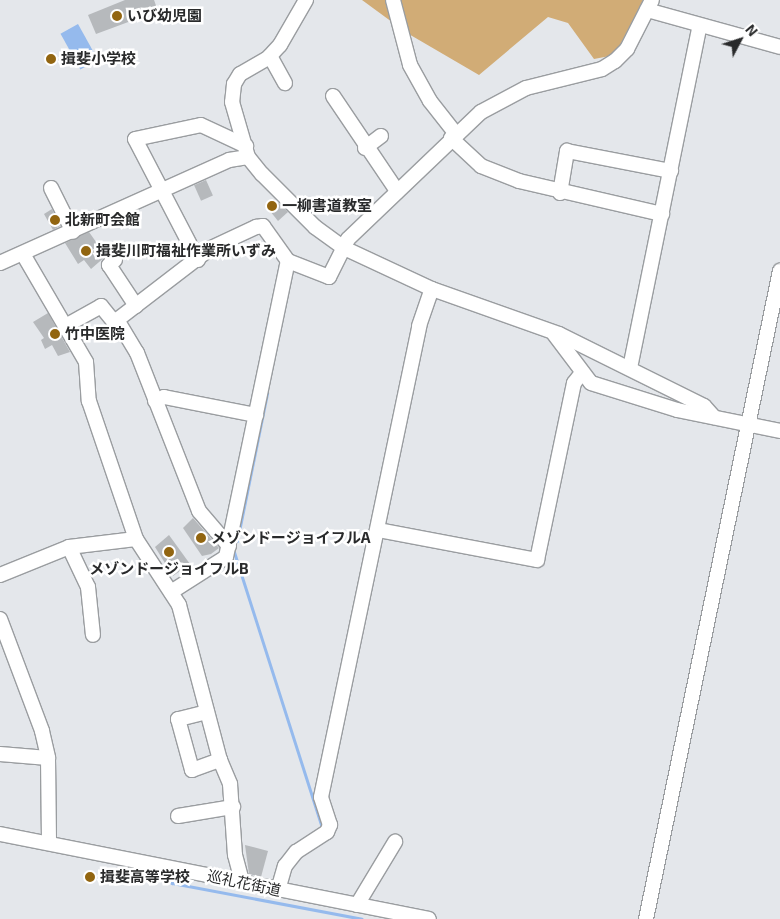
<!DOCTYPE html>
<meta charset="utf-8">
<style>
body{margin:0}
#map{position:relative;width:780px;height:919px;overflow:hidden;background:#e4e7eb;font-family:"Exo 2","Noto Sans JP",sans-serif}
div>[style]{position:absolute}
[style*='--x']{left:calc(var(--x)*1px);top:calc(var(--y)*1px);width:calc(var(--w)*1px);rotate:calc(var(--a)*1deg)}
.forest>*{inset:0;background:#d1ac76}
.water>*{inset:0;background:#95baed;transform-origin:0 0}
.stream>*{height:3px;margin:-1.5px;padding:0 1.5px;transform-origin:1.5px;border-radius:1.5px;background:#95baed}
.building>*{inset:0;background:#b6b9bc;transform-origin:0 0}
.roads{filter:drop-shadow(1px 0 #9a9da0) drop-shadow(-1px 0 #9a9da0) drop-shadow(0 1px #9a9da0) drop-shadow(0 -1px #9a9da0)}
.minor>*{height:14px;margin:-7px;padding:0 7px;transform-origin:7px;border-radius:7px;background:#fff}
.dots>*{width:14px;height:14px;translate:-50% -50%;box-sizing:border-box;border:2px solid #fff;border-radius:50%}
span{translate:-50% -50%;white-space:nowrap;text-align:center;line-height:1.15;-webkit-text-stroke:5px #fff;paint-order:stroke}
.poi-label{font-size:15px;color:#292a2b;font-weight:700}
.left{translate:0 -50%;text-align:left}
.street-label{font-size:15px;color:#292a2b}
.north{position:absolute;left:715px;top:15px;width:50px;height:50px;-webkit-text-stroke:4px #fff;paint-order:stroke;rotate:50deg;font-size:14px;font-weight:700;line-height:20px;text-align:center;color:#292a2b}
.north::after{content:'';display:block;margin:auto;width:18px;height:22px;background:#292a2b;clip-path:polygon(50% 0,100% 100%,50% 72%,0 100%)}
</style>
<div id="map">
<div class="forest">
<i style="clip-path:polygon(362px 0,643px 0,615px 55px,594px 59px,568px 23px,548px 17px,479px 75px,407px 33px)"></i>
</div>
<div class="water">
<i style="left:78px;top:24px;width:41px;height:20px;rotate:61deg"></i>
</div>
<div class="stream">
<i style="--x:237;--y:541;--w:151;--a:-78.5"></i>
<i style="--x:234;--y:552;--w:287;--a:72.3"></i>
<i style="--x:163;--y:877;--w:11;--a:34"></i>
<i style="--x:172;--y:883;--w:193;--a:10.7"></i>
</div>
<div class="building">
<i style="clip-path:polygon(125px 0,154px 0,158px 11px,96px 34px,88px 15px)"></i>
<i style="left:206px;top:180px;width:17px;height:13px;rotate:66deg"></i>
<i style="clip-path:polygon(274px 199px,288px 212px,278px 221px,266px 206px)"></i>
<i style="clip-path:polygon(52px 209px,60px 226px,53px 230px,44px 214px)"></i>
<i style="clip-path:polygon(89px 232px,106px 256px,91px 269px,84px 260px,78px 264px,65px 243px)"></i>
<i style="clip-path:polygon(48px 313px,70px 352px,58px 356px,52px 345px,45px 349px,41px 340px,44px 338px,33px 322px)"></i>
<i style="clip-path:polygon(193px 518px,219px 548px,211px 554px,202px 556px,183px 528px)"></i>
<i style="clip-path:polygon(169px 535px,190px 564px,173px 576px,155px 547px)"></i>
<i style="clip-path:polygon(245px 845px,268px 851px,261px 877px,249px 874px)"></i>
</div>
<div class="roads">
<div class="minor">
<i style="--x:306;--y:0;--w:52;--a:120"></i>
<i style="--x:280;--y:45;--w:18;--a:133"></i>
<i style="--x:268;--y:58;--w:32;--a:150"></i>
<i style="--x:240;--y:74;--w:12;--a:121"></i>
<i style="--x:234;--y:84;--w:18;--a:96"></i>
<i style="--x:232;--y:102;--w:57;--a:73.8"></i>
<i style="--x:248;--y:157;--w:22;--a:51"></i>
<i style="--x:262;--y:174;--w:75;--a:45"></i>
<i style="--x:315;--y:227;--w:36;--a:36"></i>
<i style="--x:344;--y:248;--w:97;--a:25"></i>
<i style="--x:432;--y:289;--w:135;--a:19.5"></i>
<i style="--x:559;--y:334;--w:162;--a:26.4"></i>
<i style="--x:704;--y:406;--w:15;--a:48"></i>
<i style="--x:393;--y:0;--w:67;--a:75.3"></i>
<i style="--x:410;--y:65;--w:41;--a:60.9"></i>
<i style="--x:430;--y:101;--w:42;--a:51.8"></i>
<i style="--x:647;--y:10;--w:138;--a:15.5"></i>
<i style="--x:270;--y:56;--w:31;--a:61"></i>
<i style="--x:333;--y:96;--w:115;--a:56"></i>
<i style="--x:451;--y:138;--w:41;--a:43"></i>
<i style="--x:481;--y:166;--w:41;--a:21.5"></i>
<i style="--x:519;--y:181;--w:147;--a:13"></i>
<i style="--x:365;--y:148;--w:20;--a:-37"></i>
<i style="--x:51;--y:188;--w:49;--a:63.4"></i>
<i style="--x:560;--y:193;--w:43;--a:-80.5"></i>
<i style="--x:567;--y:151;--w:106;--a:10.9"></i>
<i style="--x:23;--y:254;--w:125;--a:59.7"></i>
<i style="--x:86;--y:362;--w:39;--a:86"></i>
<i style="--x:89;--y:401;--w:146;--a:71.2"></i>
<i style="--x:136;--y:539;--w:79;--a:56.9"></i>
<i style="--x:179;--y:605;--w:160;--a:75.2"></i>
<i style="--x:220;--y:760;--w:26;--a:67"></i>
<i style="--x:230;--y:784;--w:71;--a:86"></i>
<i style="--x:235;--y:855;--w:28;--a:75"></i>
<i style="--x:115;--y:260;--w:8;--a:140"></i>
<i style="--x:109;--y:265;--w:49;--a:56.6"></i>
<i style="--x:198;--y:260;--w:136;--a:-117.5"></i>
<i style="--x:135;--y:139;--w:67;--a:-12"></i>
<i style="--x:201;--y:125;--w:50;--a:25"></i>
<i style="--x:0;--y:263;--w:251;--a:-24.2"></i>
<i style="--x:229;--y:160;--w:19;--a:-9"></i>
<i style="--x:67;--y:325;--w:39;--a:-29"></i>
<i style="--x:101;--y:306;--w:26;--a:51"></i>
<i style="--x:554;--y:334;--w:61;--a:52.9"></i>
<i style="--x:591;--y:383;--w:90;--a:17.4"></i>
<i style="--x:677;--y:410;--w:105;--a:11.5"></i>
<i style="--x:630;--y:368;--w:347;--a:-78.5"></i>
<i style="--x:155;--y:401;--w:10;--a:-24"></i>
<i style="--x:164;--y:397;--w:94;--a:11.1"></i>
<i style="--x:378;--y:530;--w:162;--a:10.7"></i>
<i style="--x:537;--y:560;--w:181;--a:-78.2"></i>
<i style="--x:574;--y:383;--w:11;--a:-52"></i>
<i style="--x:229;--y:546;--w:46;--a:-130.6"></i>
<i style="--x:199;--y:511;--w:170;--a:-111.4"></i>
<i style="--x:137;--y:353;--w:39;--a:-121"></i>
<i style="--x:117;--y:320;--w:118;--a:-37.5"></i>
<i style="--x:211;--y:248;--w:50;--a:-25"></i>
<i style="--x:256;--y:227;--w:7;--a:-8"></i>
<i style="--x:263;--y:226;--w:43;--a:54.5"></i>
<i style="--x:288;--y:261;--w:44;--a:21.3"></i>
<i style="--x:329;--y:277;--w:42;--a:-63.4"></i>
<i style="--x:348;--y:239;--w:184;--a:-43.7"></i>
<i style="--x:481;--y:112;--w:51;--a:-28.1"></i>
<i style="--x:526;--y:88;--w:78;--a:-14"></i>
<i style="--x:602;--y:69;--w:15;--a:-32"></i>
<i style="--x:615;--y:61;--w:17;--a:-45"></i>
<i style="--x:627;--y:49;--w:55;--a:-63"></i>
<i style="--x:69;--y:547;--w:44;--a:64.6"></i>
<i style="--x:88;--y:587;--w:48;--a:84.1"></i>
<i style="--x:0;--y:575;--w:74;--a:-22.1"></i>
<i style="--x:69;--y:547;--w:67;--a:-6.8"></i>
<i style="--x:171;--y:592;--w:65;--a:-32.5"></i>
<i style="--x:226;--y:557;--w:302;--a:-78.2"></i>
<i style="--x:0;--y:619;--w:120;--a:69.4"></i>
<i style="--x:42;--y:731;--w:28;--a:77"></i>
<i style="--x:48;--y:758;--w:84;--a:89.3"></i>
<i style="--x:207;--y:712;--w:30;--a:166"></i>
<i style="--x:178;--y:719;--w:53;--a:74.6"></i>
<i style="--x:192;--y:770;--w:30;--a:-20"></i>
<i style="--x:0;--y:754;--w:48;--a:4.8"></i>
<i style="--x:178;--y:816;--w:56;--a:-9.3"></i>
<i style="--x:0;--y:834;--w:437;--a:11.2"></i>
<i style="--x:278;--y:890;--w:25;--a:-74"></i>
<i style="--x:285;--y:866;--w:18;--a:-52"></i>
<i style="--x:296;--y:852;--w:37;--a:-33"></i>
<i style="--x:327;--y:832;--w:8;--a:-67"></i>
<i style="--x:330;--y:825;--w:29;--a:-108"></i>
<i style="--x:321;--y:797;--w:481;--a:-78.2"></i>
<i style="--x:419;--y:326;--w:39;--a:-71"></i>
<i style="--x:357;--y:905;--w:74;--a:-58.9"></i>
<i style="--x:646;--y:919;--w:662;--a:-78.32"></i>
</div>
</div>
<div class="dots">
<i style="left:117px;top:16px;background:#926510"></i>
<i style="left:51px;top:59px;background:#926510"></i>
<i style="left:272px;top:206px;background:#926510"></i>
<i style="left:55px;top:220px;background:#926510"></i>
<i style="left:86px;top:251px;background:#926510"></i>
<i style="left:55px;top:334px;background:#926510"></i>
<i style="left:201px;top:538px;background:#926510"></i>
<i style="left:169px;top:552px;background:#926510"></i>
<i style="left:90px;top:877px;background:#926510"></i>
</div>
<div class="poi-label">
<span class="left" style="left:127px;top:16px">いび幼児園</span>
<span class="left" style="left:61px;top:59px">揖斐小学校</span>
<span class="left" style="left:282px;top:206px">一柳書道教室</span>
<span class="left" style="left:65px;top:220px">北新町会館</span>
<span class="left" style="left:96px;top:251px">揖斐川町福祉作業所いずみ</span>
<span class="left" style="left:65px;top:334px">竹中医院</span>
<span class="left" style="left:211px;top:538px">メゾンドージョイフルA</span>
<span style="left:169px;top:569px">メゾンドージョイフルB</span>
<span class="left" style="left:100px;top:877px">揖斐高等学校</span>
</div>
<div class="street-label">
<span style="left:244px;top:883px;rotate:12deg">巡礼花街道</span>
</div>
<div class="north">N</div>
</div>
